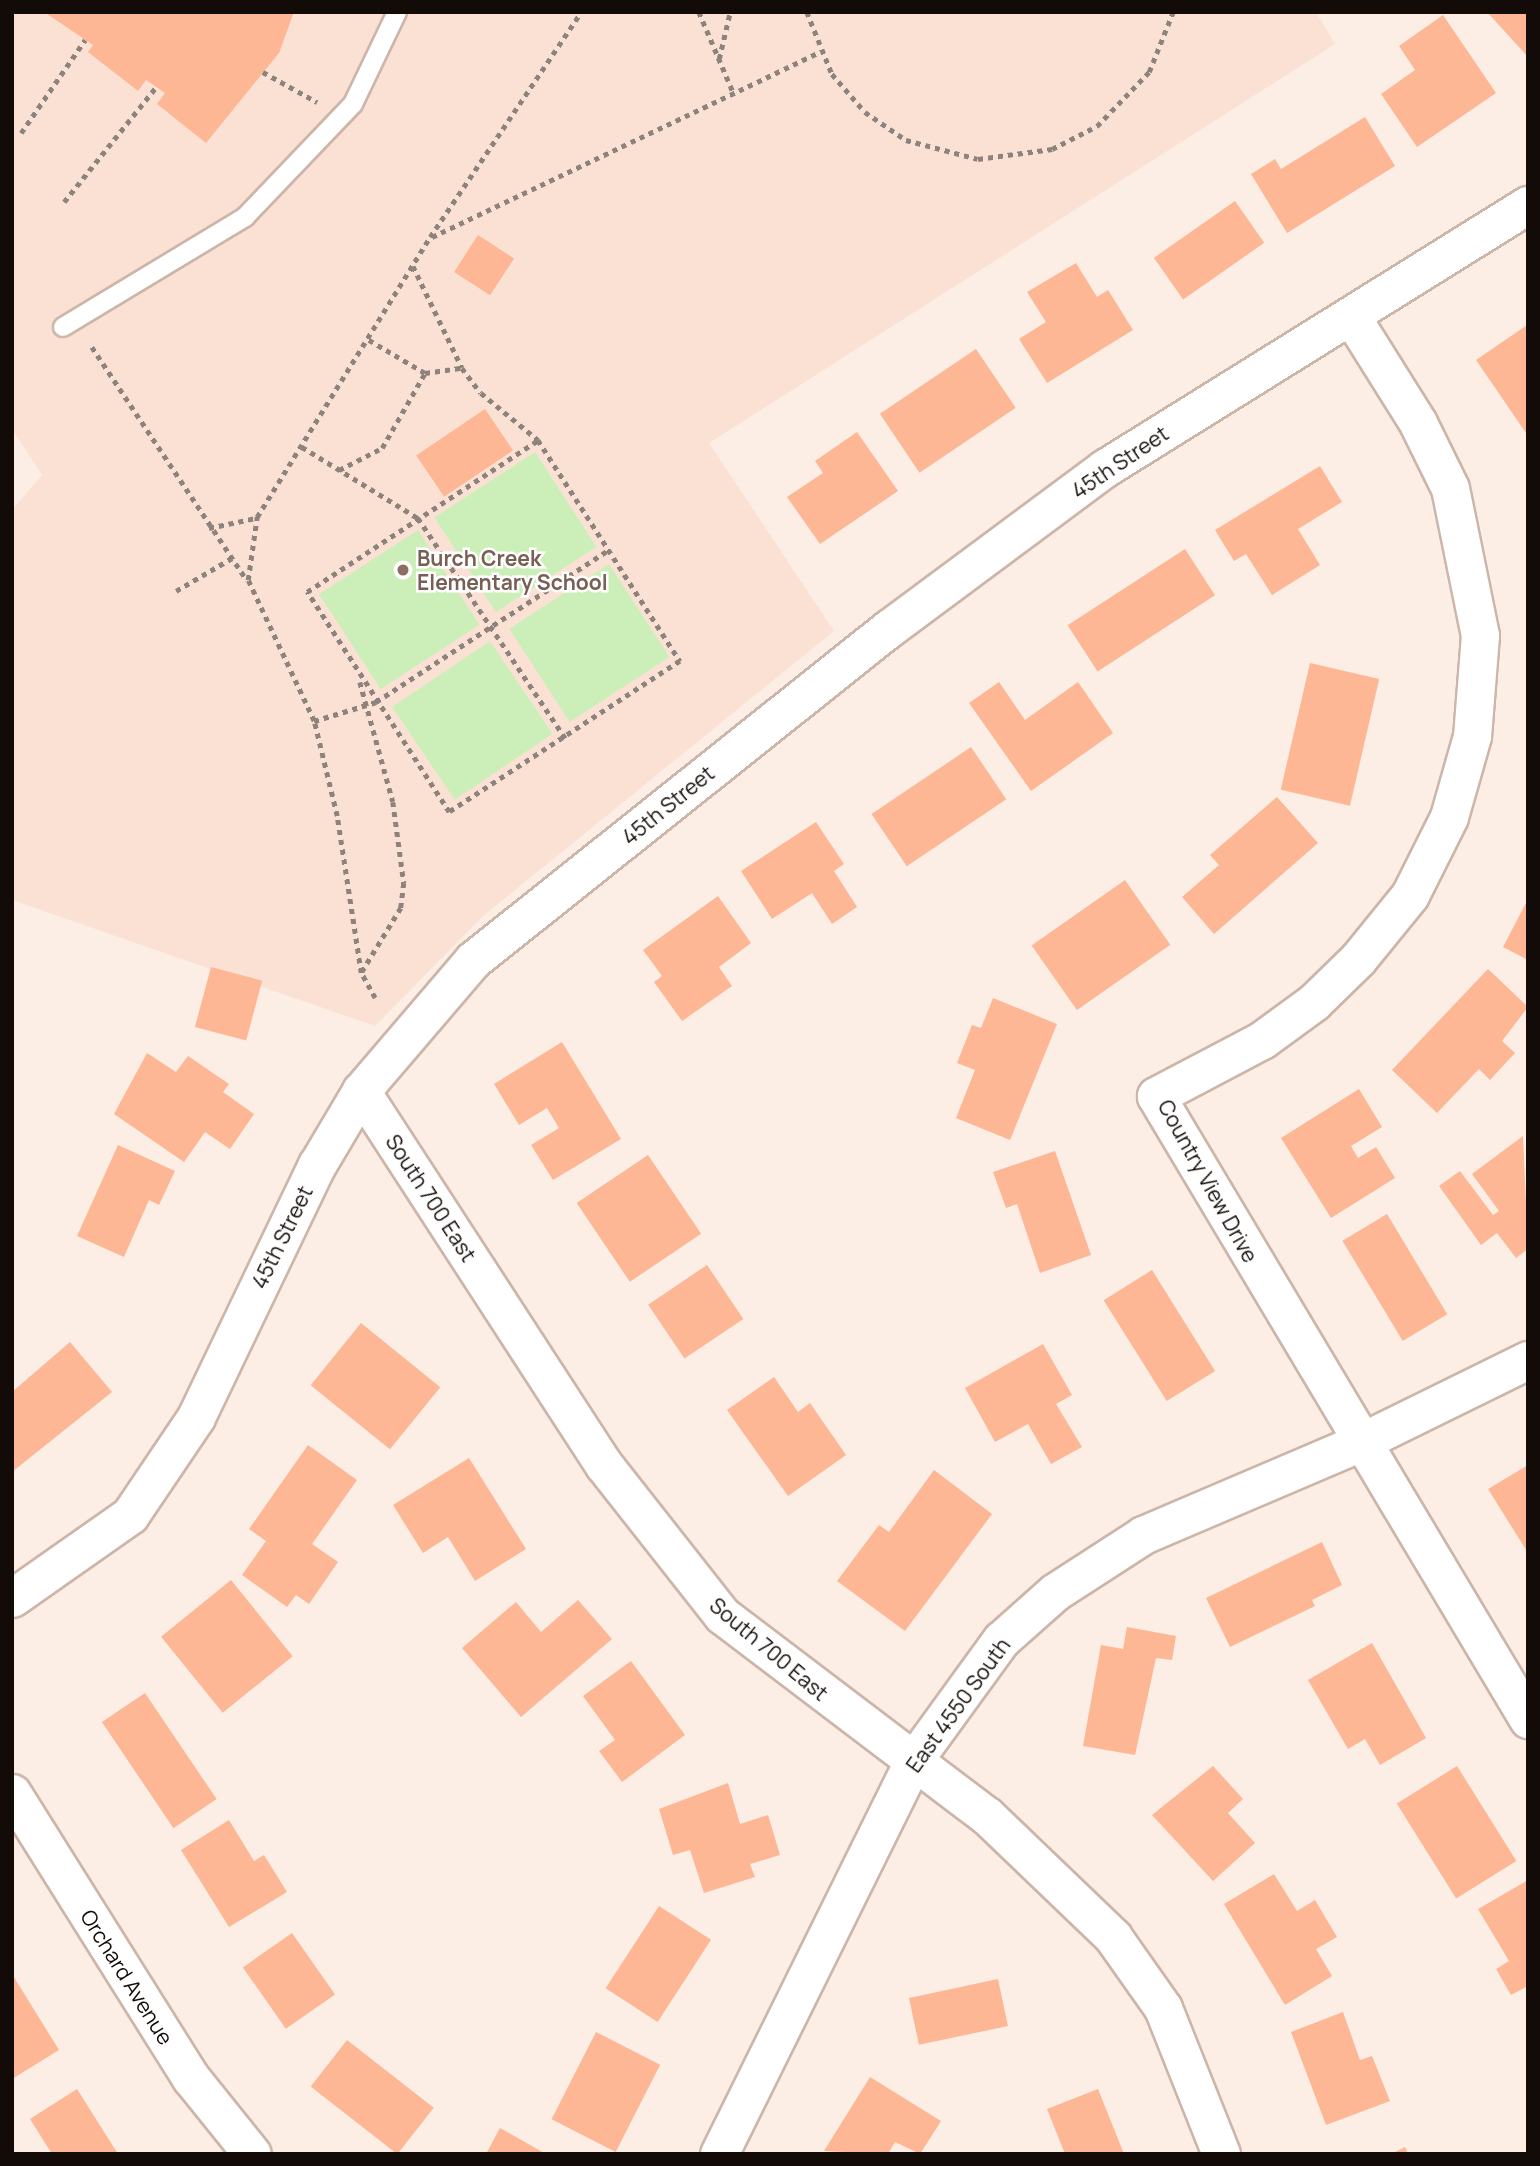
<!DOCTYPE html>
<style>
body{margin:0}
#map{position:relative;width:1540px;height:2166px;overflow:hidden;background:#fcede5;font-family:Manrope,sans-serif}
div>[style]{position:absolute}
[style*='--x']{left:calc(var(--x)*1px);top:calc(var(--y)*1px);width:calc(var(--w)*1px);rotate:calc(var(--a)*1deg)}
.built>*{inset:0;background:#fae1d4}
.green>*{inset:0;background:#ccefb9;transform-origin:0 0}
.building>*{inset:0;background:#fdb795;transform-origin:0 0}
.path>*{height:4.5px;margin-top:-2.25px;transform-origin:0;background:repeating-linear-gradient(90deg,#8d827c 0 5px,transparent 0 10px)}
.roads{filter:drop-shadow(2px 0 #ccb5a9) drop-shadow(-2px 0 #ccb5a9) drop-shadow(0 2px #ccb5a9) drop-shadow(0 -2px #ccb5a9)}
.service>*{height:18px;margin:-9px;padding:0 9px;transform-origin:9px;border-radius:9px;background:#fff}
.minor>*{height:37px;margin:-18.5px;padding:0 18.5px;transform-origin:18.5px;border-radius:18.5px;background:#fff}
.dots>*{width:19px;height:19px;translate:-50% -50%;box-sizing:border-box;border:4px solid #fff;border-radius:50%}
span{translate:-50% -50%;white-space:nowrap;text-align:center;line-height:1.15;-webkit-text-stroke:5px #fff;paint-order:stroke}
.street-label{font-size:21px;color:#120b07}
.education-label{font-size:21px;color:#785e54;font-weight:700}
.left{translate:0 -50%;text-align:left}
.frame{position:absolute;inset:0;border:14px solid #120b07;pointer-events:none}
</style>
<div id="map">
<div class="built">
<i style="clip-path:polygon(12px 12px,1316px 12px,1335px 44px,709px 443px,834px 631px,483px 916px,375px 1026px,12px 900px,12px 510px,42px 475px,12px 429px)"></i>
</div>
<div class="green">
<i style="left:535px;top:452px;width:113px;height:120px;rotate:57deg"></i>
<i style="left:418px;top:530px;width:113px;height:118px;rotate:57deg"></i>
<i style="left:609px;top:564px;width:111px;height:119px;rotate:57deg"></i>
<i style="left:490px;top:641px;width:112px;height:118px;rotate:56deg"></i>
</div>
<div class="building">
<i style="clip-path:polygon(44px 12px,294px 12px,279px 53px,206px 143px,157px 104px,165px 93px,146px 80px,138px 91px,88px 52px,93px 45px)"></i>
<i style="clip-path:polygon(1487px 12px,1528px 12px,1528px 57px)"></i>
<i style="clip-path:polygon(1443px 15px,1496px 93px,1417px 147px,1381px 94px,1415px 70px,1399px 46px)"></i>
<i style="clip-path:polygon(1365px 117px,1395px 166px,1287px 233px,1251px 174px,1275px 159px,1281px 169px)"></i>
<i style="left:1235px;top:201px;width:51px;height:99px;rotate:55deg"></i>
<i style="left:478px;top:235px;width:43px;height:44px;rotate:33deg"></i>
<i style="clip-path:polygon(1076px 263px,1097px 297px,1108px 290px,1133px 330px,1047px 383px,1019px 339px,1046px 322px,1027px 292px)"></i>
<i style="clip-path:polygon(1527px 325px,1528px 327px,1528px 436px,1476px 360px)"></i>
<i style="left:976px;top:349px;width:71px;height:116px;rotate:56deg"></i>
<i style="left:485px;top:409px;width:50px;height:83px;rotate:56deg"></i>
<i style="clip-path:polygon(857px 432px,898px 491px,820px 544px,787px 497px,823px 473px,815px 461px)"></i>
<i style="clip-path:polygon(1320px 466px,1342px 502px,1298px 529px,1320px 565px,1272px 595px,1246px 554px,1234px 561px,1215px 530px)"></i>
<i style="left:1185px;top:549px;width:55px;height:140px;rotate:57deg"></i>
<i style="left:1310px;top:663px;width:71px;height:130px;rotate:13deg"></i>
<i style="clip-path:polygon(999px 682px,1025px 720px,1078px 682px,1113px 733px,1031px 791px,969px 703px)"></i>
<i style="left:971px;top:747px;width:63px;height:120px;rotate:56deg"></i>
<i style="clip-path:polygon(1277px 797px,1318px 843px,1214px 934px,1182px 897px,1219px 865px,1210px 855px)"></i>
<i style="clip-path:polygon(816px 822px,844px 864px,834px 871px,857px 907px,832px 924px,812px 893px,772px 919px,741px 871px)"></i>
<i style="left:1125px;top:880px;width:79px;height:114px;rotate:55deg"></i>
<i style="clip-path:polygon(718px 896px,751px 943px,719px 967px,732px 986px,682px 1021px,654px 982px,662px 976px,643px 950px)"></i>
<i style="clip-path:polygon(1528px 899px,1528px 960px,1503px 947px)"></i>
<i style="left:211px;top:967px;width:53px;height:62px;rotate:15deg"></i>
<i style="clip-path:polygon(1488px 969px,1528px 1007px,1502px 1041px,1515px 1053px,1490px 1080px,1479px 1069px,1437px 1113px,1392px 1070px)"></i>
<i style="clip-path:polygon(993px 998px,1057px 1024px,1010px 1140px,956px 1118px,975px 1070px,957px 1063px,972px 1025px,981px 1028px)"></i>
<i style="clip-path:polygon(562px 1042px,621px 1139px,553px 1180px,531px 1145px,559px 1128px,547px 1108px,519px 1125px,494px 1084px)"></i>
<i style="clip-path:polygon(147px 1053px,176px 1072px,188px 1056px,229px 1084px,223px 1092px,254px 1114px,230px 1149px,205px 1132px,184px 1162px,114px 1114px)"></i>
<i style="clip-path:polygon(1359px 1089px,1382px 1127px,1351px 1146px,1358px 1158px,1376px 1147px,1395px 1178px,1331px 1218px,1281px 1138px)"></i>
<i style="clip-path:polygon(1523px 1136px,1528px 1249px,1516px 1258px,1497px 1233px,1481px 1245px,1439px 1186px,1460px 1171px,1493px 1215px,1499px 1211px,1472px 1174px)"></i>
<i style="clip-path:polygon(118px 1145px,175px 1171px,159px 1205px,149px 1200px,124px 1257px,77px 1236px)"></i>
<i style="clip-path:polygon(1055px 1151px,1091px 1255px,1040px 1273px,1017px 1204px,1006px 1208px,993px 1172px)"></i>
<i style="left:648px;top:1155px;width:95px;height:86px;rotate:56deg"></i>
<i style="left:1387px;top:1214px;width:117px;height:52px;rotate:59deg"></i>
<i style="left:707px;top:1265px;width:65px;height:71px;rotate:56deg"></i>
<i style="left:1152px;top:1270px;width:119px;height:57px;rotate:58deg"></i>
<i style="left:361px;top:1323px;width:102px;height:80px;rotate:39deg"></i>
<i style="clip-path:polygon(70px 1342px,112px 1392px,12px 1472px,12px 1392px)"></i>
<i style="clip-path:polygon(1043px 1344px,1072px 1395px,1056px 1404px,1082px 1447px,1051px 1464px,1028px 1424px,995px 1442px,965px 1388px)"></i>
<i style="clip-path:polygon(774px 1377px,798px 1412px,810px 1403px,846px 1455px,788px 1496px,727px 1410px)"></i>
<i style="clip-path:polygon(308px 1445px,357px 1480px,312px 1544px,338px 1562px,309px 1604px,296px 1595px,287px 1607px,242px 1575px,266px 1541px,249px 1529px)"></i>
<i style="clip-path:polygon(469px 1458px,526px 1549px,475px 1581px,448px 1537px,423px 1553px,393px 1505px)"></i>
<i style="clip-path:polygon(1528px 1465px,1528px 1553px,1488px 1489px)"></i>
<i style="clip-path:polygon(934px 1470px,992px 1514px,905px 1631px,837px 1581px,879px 1525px,889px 1532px)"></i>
<i style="clip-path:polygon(1322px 1542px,1342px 1585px,1312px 1600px,1315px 1606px,1230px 1647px,1206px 1598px)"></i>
<i style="left:231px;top:1580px;width:98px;height:90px;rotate:51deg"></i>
<i style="clip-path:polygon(578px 1600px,612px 1639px,521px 1717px,462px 1648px,516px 1602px,541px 1632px)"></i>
<i style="clip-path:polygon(1127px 1627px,1176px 1636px,1172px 1660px,1156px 1658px,1135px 1755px,1083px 1746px,1101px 1645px,1123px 1649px)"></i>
<i style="clip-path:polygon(1372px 1643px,1426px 1738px,1380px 1765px,1365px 1739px,1348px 1749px,1308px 1680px)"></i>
<i style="clip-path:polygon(631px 1661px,685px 1735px,622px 1782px,599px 1751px,615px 1740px,583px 1696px)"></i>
<i style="left:145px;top:1693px;width:128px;height:52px;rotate:56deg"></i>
<i style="clip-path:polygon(1213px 1766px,1243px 1799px,1228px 1813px,1255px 1843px,1213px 1881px,1152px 1815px)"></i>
<i style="left:1457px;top:1766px;width:112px;height:71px;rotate:58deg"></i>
<i style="clip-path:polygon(728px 1783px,740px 1824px,768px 1815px,780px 1855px,750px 1864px,755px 1877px,704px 1893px,690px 1850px,673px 1855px,659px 1809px)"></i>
<i style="clip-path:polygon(229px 1820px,254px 1861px,264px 1855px,287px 1892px,229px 1927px,181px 1850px)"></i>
<i style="clip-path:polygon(1274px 1874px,1297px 1911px,1315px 1900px,1337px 1937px,1316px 1949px,1332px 1976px,1285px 2005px,1224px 1904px)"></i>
<i style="clip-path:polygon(1528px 1880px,1528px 1986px,1511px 1995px,1496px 1969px,1509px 1961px,1478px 1909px)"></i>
<i style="left:659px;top:1906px;width:62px;height:98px;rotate:33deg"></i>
<i style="left:292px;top:1933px;width:75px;height:60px;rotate:55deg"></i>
<i style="clip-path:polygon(12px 1974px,59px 2050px,12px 2079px)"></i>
<i style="left:998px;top:1979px;width:48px;height:91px;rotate:78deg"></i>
<i style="clip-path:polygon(1343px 2012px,1360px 2060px,1372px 2056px,1390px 2101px,1326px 2125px,1291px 2032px)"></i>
<i style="left:596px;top:2032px;width:72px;height:98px;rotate:27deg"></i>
<i style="left:347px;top:2040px;width:110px;height:59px;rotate:38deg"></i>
<i style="clip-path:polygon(870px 2077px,941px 2121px,920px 2154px,895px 2142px,888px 2154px,824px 2151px)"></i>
<i style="clip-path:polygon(77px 2089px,118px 2154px,52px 2154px,30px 2119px)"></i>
<i style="clip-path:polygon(1098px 2089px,1124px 2154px,1065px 2154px,1047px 2109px)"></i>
<i style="clip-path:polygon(500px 2128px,546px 2154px,486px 2154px)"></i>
<i style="clip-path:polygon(1405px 2147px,1408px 2154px,1391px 2154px)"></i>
</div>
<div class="path">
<i style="--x:699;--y:12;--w:89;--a:66.9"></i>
<i style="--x:807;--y:12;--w:67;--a:68"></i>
<i style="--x:832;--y:74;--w:50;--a:49"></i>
<i style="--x:865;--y:112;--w:50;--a:34.3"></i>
<i style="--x:906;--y:140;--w:74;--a:14.8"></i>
<i style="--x:978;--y:159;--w:75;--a:-7.7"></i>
<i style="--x:1052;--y:149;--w:51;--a:-27.1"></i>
<i style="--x:1097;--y:126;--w:75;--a:-46.1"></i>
<i style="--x:1149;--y:72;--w:65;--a:-68.2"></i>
<i style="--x:719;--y:59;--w:48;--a:-76.8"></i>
<i style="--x:263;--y:72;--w:62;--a:29.1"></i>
<i style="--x:21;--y:133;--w:113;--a:-55.5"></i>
<i style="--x:64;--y:202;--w:147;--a:-51.3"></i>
<i style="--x:432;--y:237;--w:430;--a:-25.5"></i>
<i style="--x:413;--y:266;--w:113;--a:64.3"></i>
<i style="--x:462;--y:368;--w:31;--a:53"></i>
<i style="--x:481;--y:393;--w:74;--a:39.5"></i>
<i style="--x:369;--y:340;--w:65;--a:30.5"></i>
<i style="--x:425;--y:373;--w:37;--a:-8"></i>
<i style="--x:92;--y:347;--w:280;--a:56.4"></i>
<i style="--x:538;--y:440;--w:263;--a:57.3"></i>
<i style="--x:680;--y:661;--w:276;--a:146.8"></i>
<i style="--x:449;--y:812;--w:262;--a:-122.8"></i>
<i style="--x:307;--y:592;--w:277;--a:-33.3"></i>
<i style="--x:302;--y:447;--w:136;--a:31.5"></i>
<i style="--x:418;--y:518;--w:265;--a:56.2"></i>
<i style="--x:339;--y:470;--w:48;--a:-27.1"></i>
<i style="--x:382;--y:448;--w:86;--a:-60.2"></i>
<i style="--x:209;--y:528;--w:48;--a:-12"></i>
<i style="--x:176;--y:591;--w:65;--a:-30.5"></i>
<i style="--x:360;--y:682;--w:124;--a:74.6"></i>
<i style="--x:393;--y:802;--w:82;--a:82.3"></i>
<i style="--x:404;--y:883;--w:25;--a:97"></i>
<i style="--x:401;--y:908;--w:75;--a:121.4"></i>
<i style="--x:314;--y:721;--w:65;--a:-17"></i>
<i style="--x:376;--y:702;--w:277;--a:-33.2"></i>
<i style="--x:375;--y:998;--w:29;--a:-119"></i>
<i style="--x:361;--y:973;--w:159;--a:-98.7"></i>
<i style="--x:337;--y:816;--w:98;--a:-103.6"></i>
<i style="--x:314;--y:721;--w:156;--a:-115.1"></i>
<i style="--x:248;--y:580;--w:64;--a:-81.9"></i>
<i style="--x:257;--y:517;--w:329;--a:-58.3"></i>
<i style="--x:430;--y:237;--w:271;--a:-56.1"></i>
</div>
<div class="roads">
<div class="service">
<i style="--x:63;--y:327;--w:213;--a:-31.1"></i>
<i style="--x:245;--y:217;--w:156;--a:-46.3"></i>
<i style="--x:353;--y:104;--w:102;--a:-64.4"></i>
</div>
<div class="minor">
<i style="--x:1351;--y:316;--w:126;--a:57.9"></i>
<i style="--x:1418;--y:423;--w:72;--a:63.8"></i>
<i style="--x:1450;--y:488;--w:150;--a:78.5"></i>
<i style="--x:1480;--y:635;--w:101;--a:94.5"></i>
<i style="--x:1472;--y:736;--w:84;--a:105.9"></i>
<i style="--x:1449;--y:817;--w:87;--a:116.6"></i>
<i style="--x:1410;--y:895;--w:82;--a:129.1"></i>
<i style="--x:1358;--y:959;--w:62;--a:135.7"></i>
<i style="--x:1314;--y:1002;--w:64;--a:143.8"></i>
<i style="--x:1262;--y:1040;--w:120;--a:152.2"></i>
<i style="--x:1156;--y:1096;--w:726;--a:59.16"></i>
<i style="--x:361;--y:1091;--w:446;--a:57"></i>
<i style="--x:604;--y:1465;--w:191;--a:51.8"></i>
<i style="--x:722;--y:1615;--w:333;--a:37.2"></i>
<i style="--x:987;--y:1816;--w:175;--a:43.8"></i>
<i style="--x:1113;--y:1937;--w:87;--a:54.8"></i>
<i style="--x:1163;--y:2008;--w:157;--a:68.3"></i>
<i style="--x:12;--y:1598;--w:144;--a:-35.1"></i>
<i style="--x:130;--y:1515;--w:118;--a:-56"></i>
<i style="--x:196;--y:1417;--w:280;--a:-64.4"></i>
<i style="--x:317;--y:1165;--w:86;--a:-59.3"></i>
<i style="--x:361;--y:1091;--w:172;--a:-49.5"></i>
<i style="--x:473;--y:960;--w:531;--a:-38.58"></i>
<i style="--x:888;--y:629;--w:270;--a:-36.6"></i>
<i style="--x:1105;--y:468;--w:498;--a:-31.9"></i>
<i style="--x:12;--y:1793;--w:337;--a:57.9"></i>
<i style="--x:191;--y:2078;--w:97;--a:51.2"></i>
<i style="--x:719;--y:2154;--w:438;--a:-63.7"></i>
<i style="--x:913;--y:1761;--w:150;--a:-54"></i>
<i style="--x:1001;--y:1640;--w:72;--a:-41.6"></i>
<i style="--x:1055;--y:1592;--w:105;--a:-32.9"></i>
<i style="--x:1143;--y:1535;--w:235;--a:-23.1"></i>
<i style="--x:1359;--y:1443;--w:188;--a:-26.2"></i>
</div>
</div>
<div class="dots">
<i style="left:403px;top:570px;background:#8d6e63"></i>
</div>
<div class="street-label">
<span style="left:1120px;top:462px;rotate:-34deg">45th Street</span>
<span style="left:668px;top:805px;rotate:-39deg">45th Street</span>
<span style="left:1208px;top:1181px;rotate:61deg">Country View Drive</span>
<span style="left:431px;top:1198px;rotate:57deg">South 700 East</span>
<span style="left:282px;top:1237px;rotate:-64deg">45th Street</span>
<span style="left:769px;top:1649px;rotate:40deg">South 700 East</span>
<span style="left:958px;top:1705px;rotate:-54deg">East 4550 South</span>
<span style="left:127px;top:1977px;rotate:58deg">Orchard Avenue</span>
</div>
<div class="education-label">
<span class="left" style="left:417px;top:570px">Burch Creek<br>Elementary School</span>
</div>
<div class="frame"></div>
</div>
